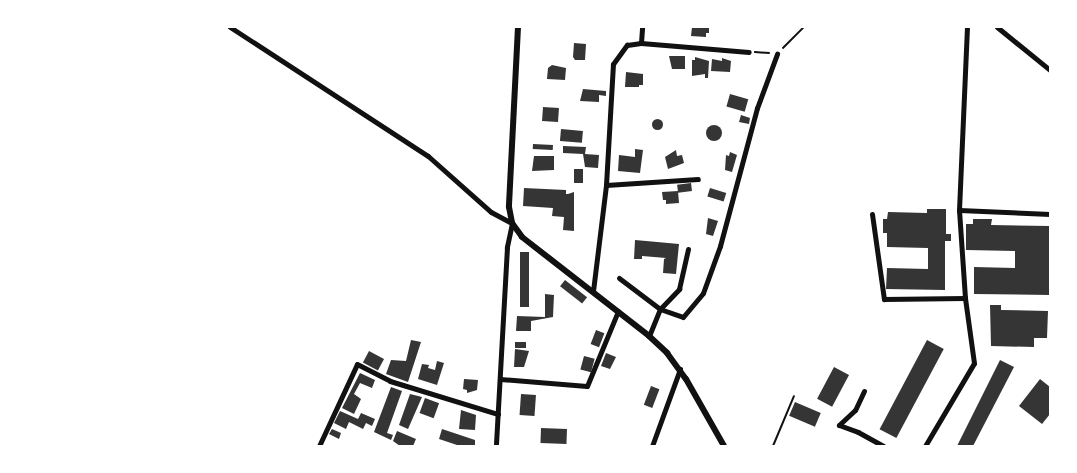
<!DOCTYPE html>
<style>
body{margin:0}
#map{position:relative;width:1077px;height:473px;overflow:hidden;background:#fff;font-family:"DM Sans",sans-serif}
div>[style]{position:absolute}
[style*='--x']{left:calc(var(--x)*1px);top:calc(var(--y)*1px);width:calc(var(--w)*1px);rotate:calc(var(--a)*1deg)}
.building>*{inset:0;background:#353535;transform-origin:0 0}
.round{border-radius:50%}
.path>*{height:1.5px;margin:-0.75px;padding:0 0.75px;transform-origin:0.75px;border-radius:0.75px;background:#111}
.service>*{height:2px;margin:-1px;padding:0 1px;transform-origin:1px;border-radius:1px;background:#111}
.minor>*{height:5px;margin:-2.5px;padding:0 2.5px;transform-origin:2.5px;border-radius:2.5px;background:#111}
.tertiary>*{height:6px;margin:-3px;padding:0 3px;transform-origin:3px;border-radius:3px;background:#111}
span{translate:-50% -50%;white-space:nowrap;text-align:center;line-height:1.15;-webkit-text-stroke:4.5px #fff;paint-order:stroke}
.frame{position:absolute;inset:0;border:28px solid #fff;pointer-events:none}
</style>
<div id="map">
<div class="building">
<i style="clip-path:polygon(692px 27px,709px 27px,709px 33px,706px 33px,706px 37px,691px 36px)"></i>
<i style="clip-path:polygon(574px 43px,586px 44px,585px 60px,575px 60px,573px 57px)"></i>
<i style="clip-path:polygon(669px 56px,685px 56px,685px 69px,672px 69px)"></i>
<i style="clip-path:polygon(695px 57px,709px 61px,708px 78px,705px 78px,705px 74px,692px 76px,692px 60px,695px 60px)"></i>
<i style="clip-path:polygon(722px 58px,731px 61px,730px 72px,711px 71px,712px 59px,722px 61px)"></i>
<i style="clip-path:polygon(552px 65px,566px 68px,565px 80px,547px 79px,548px 68px)"></i>
<i style="clip-path:polygon(626px 72px,643px 74px,643px 85px,639px 85px,639px 87px,625px 87px)"></i>
<i style="clip-path:polygon(583px 89px,606px 91px,606px 96px,599px 95px,599px 102px,580px 101px)"></i>
<i style="left:730px;top:94px;width:19px;height:13px;rotate:16deg"></i>
<i style="left:543px;top:107px;width:16px;height:14px;rotate:4deg"></i>
<i style="clip-path:polygon(741px 115px,750px 118px,749px 124px,739px 122px)"></i>
<i class="round" style="left:651.5px;top:118.5px;width:11px;height:11px"></i>
<i class="round" style="left:706px;top:125px;width:16px;height:16px"></i>
<i style="left:561px;top:129px;width:22px;height:12px;rotate:5deg"></i>
<i style="left:533px;top:144px;width:20px;height:5px;rotate:3deg"></i>
<i style="clip-path:polygon(563px 146px,586px 147px,585px 154px,599px 155px,598px 168px,585px 167px,583px 154px,563px 153px)"></i>
<i style="clip-path:polygon(635px 149px,643px 150px,640px 173px,618px 171px,619px 155px,635px 157px)"></i>
<i style="clip-path:polygon(676px 150px,677px 156px,682px 155px,684px 163px,668px 169px,665px 157px)"></i>
<i style="clip-path:polygon(730px 152px,737px 155px,732px 172px,725px 170px,726px 155px,729px 156px)"></i>
<i style="clip-path:polygon(534px 156px,554px 156px,554px 170px,532px 171px)"></i>
<i style="left:574px;top:169px;width:9px;height:14px"></i>
<i style="left:691px;top:183px;width:8px;height:14px;rotate:83deg"></i>
<i style="clip-path:polygon(524px 188px,566px 190px,566px 194px,568px 194px,574px 192px,574px 231px,563px 230px,564px 217px,552px 216px,553px 208px,523px 206px)"></i>
<i style="left:710px;top:188px;width:17px;height:9px;rotate:17deg"></i>
<i style="clip-path:polygon(678px 191px,679px 203px,666px 204px,666px 200px,663px 200px,662px 192px)"></i>
<i style="clip-path:polygon(927px 209px,946px 209px,946px 234px,951px 234px,951px 241px,945px 241px,945px 290px,886px 289px,887px 268px,928px 269px,928px 248px,887px 247px,887px 233px,883px 233px,883px 219px,887px 219px,888px 212px,927px 213px)"></i>
<i style="clip-path:polygon(708px 218px,718px 221px,713px 236px,706px 234px)"></i>
<i style="clip-path:polygon(973px 219px,992px 219px,991px 225px,1050px 226px,1050px 295px,974px 294px,974px 267px,1015px 268px,1015px 251px,966px 250px,966px 224px,973px 224px)"></i>
<i style="clip-path:polygon(635px 240px,679px 244px,676px 274px,663px 273px,664px 259px,666px 258px,642px 256px,642px 259px,634px 259px)"></i>
<i style="left:520px;top:252px;width:9px;height:55px"></i>
<i style="left:565px;top:280px;width:28px;height:8px;rotate:38deg"></i>
<i style="clip-path:polygon(545px 294px,554px 295px,553px 317px,531px 321px,531px 331px,516px 331px,517px 316px,545px 317px)"></i>
<i style="clip-path:polygon(990px 305px,1001px 305px,1001px 310px,1048px 311px,1047px 338px,1034px 338px,1034px 347px,991px 346px)"></i>
<i style="left:596px;top:330px;width:9px;height:15px;rotate:21deg"></i>
<i style="clip-path:polygon(411px 340px,421px 342px,408px 382px,386px 374px,391px 360px,406px 361px)"></i>
<i style="left:927px;top:340px;width:19px;height:101px;rotate:28deg"></i>
<i style="left:515px;top:342px;width:11px;height:6px"></i>
<i style="clip-path:polygon(515px 349px,529px 351px,524px 367px,514px 367px)"></i>
<i style="left:369px;top:351px;width:17px;height:13px;rotate:28deg"></i>
<i style="clip-path:polygon(606px 353px,616px 357px,610px 369px,601px 366px)"></i>
<i style="left:584px;top:356px;width:11px;height:14px;rotate:15deg"></i>
<i style="clip-path:polygon(1000px 360px,1014px 367px,973px 446px,957px 446px)"></i>
<i style="clip-path:polygon(437px 361px,444px 363px,437px 385px,418px 379px,422px 364px,429px 365px,428px 368px,435px 370px)"></i>
<i style="left:834px;top:367px;width:17px;height:36px;rotate:28deg"></i>
<i style="clip-path:polygon(360px 373px,375px 380px,372px 388px,360px 383px,354px 394px,361px 399px,354px 414px,342px 408px)"></i>
<i style="clip-path:polygon(464px 379px,478px 380px,477px 390px,467px 393px,467px 390px,463px 389px)"></i>
<i style="clip-path:polygon(1040px 379px,1050px 387px,1050px 414px,1042px 424px,1019px 406px)"></i>
<i style="left:651px;top:386px;width:9px;height:20px;rotate:21deg"></i>
<i style="clip-path:polygon(391px 387px,402px 391px,387px 433px,393px 435px,391px 440px,374px 432px)"></i>
<i style="clip-path:polygon(410px 394px,422px 397px,408px 429px,399px 425px)"></i>
<i style="left:521px;top:394px;width:15px;height:21px;rotate:4deg"></i>
<i style="left:425px;top:398px;width:15px;height:16px;rotate:20deg"></i>
<i style="left:795px;top:402px;width:28px;height:15px;rotate:23deg"></i>
<i style="clip-path:polygon(461px 410px,476px 415px,475px 430px,459px 429px)"></i>
<i style="clip-path:polygon(340px 411px,358px 419px,361px 413px,375px 419px,372px 426px,366px 423px,363px 429px,349px 422px,346px 429px,334px 423px)"></i>
<i style="left:541px;top:428px;width:26px;height:15px;rotate:2deg"></i>
<i style="clip-path:polygon(332px 429px,341px 433px,339px 439px,329px 434px)"></i>
<i style="clip-path:polygon(442px 429px,475px 440px,475px 446px,460px 446px,439px 439px)"></i>
<i style="clip-path:polygon(397px 431px,416px 439px,413px 446px,400px 446px,393px 441px)"></i>
</div>
<div class="path">
<i style="--x:783;--y:48;--w:30;--a:-45"></i>
<i style="--x:755;--y:52;--w:14;--a:4"></i>
</div>
<div class="service">
<i style="--x:773;--y:446;--w:54;--a:-67.2"></i>
</div>
<div class="minor">
<i style="--x:230;--y:27;--w:236;--a:33.1"></i>
<i style="--x:428;--y:156;--w:84;--a:41.6"></i>
<i style="--x:491;--y:212;--w:24;--a:28"></i>
<i style="--x:512;--y:223;--w:25;--a:102"></i>
<i style="--x:507;--y:247;--w:199;--a:93.2"></i>
<i style="--x:997;--y:27;--w:68;--a:39.1"></i>
<i style="--x:641;--y:43;--w:108;--a:4.8"></i>
<i style="--x:606;--y:185;--w:92;--a:-3.7"></i>
<i style="--x:959;--y:210;--w:91;--a:2.5"></i>
<i style="--x:872;--y:214;--w:86;--a:82"></i>
<i style="--x:884;--y:299;--w:81;--a:-0.7"></i>
<i style="--x:619;--y:278;--w:51;--a:37.1"></i>
<i style="--x:660;--y:309;--w:24;--a:19"></i>
<i style="--x:683;--y:317;--w:31;--a:-50"></i>
<i style="--x:703;--y:293;--w:50;--a:-70.1"></i>
<i style="--x:720;--y:246;--w:143;--a:-75"></i>
<i style="--x:757;--y:108;--w:58;--a:-69.7"></i>
<i style="--x:593;--y:291;--w:107;--a:-83"></i>
<i style="--x:606;--y:185;--w:121;--a:-86.7"></i>
<i style="--x:613;--y:64;--w:24;--a:-54"></i>
<i style="--x:627;--y:45;--w:14;--a:-8"></i>
<i style="--x:641;--y:43;--w:16;--a:-86"></i>
<i style="--x:649;--y:336;--w:29;--a:-68"></i>
<i style="--x:660;--y:309;--w:28;--a:-46"></i>
<i style="--x:679;--y:289;--w:41;--a:-77.3"></i>
<i style="--x:500;--y:379;--w:87;--a:4.6"></i>
<i style="--x:587;--y:386;--w:81;--a:-67.5"></i>
<i style="--x:864;--y:391;--w:21;--a:115"></i>
<i style="--x:855;--y:410;--w:22;--a:137"></i>
<i style="--x:839;--y:425;--w:20;--a:20"></i>
<i style="--x:858;--y:432;--w:29;--a:29"></i>
<i style="--x:319;--y:446;--w:90;--a:-65.1"></i>
<i style="--x:357;--y:364;--w:37;--a:27"></i>
<i style="--x:390;--y:381;--w:113;--a:17"></i>
<i style="--x:652;--y:446;--w:82;--a:-70"></i>
<i style="--x:925;--y:446;--w:96;--a:-59.4"></i>
<i style="--x:974;--y:363;--w:66;--a:-97.9"></i>
<i style="--x:965;--y:298;--w:88;--a:-93.9"></i>
<i style="--x:959;--y:210;--w:183;--a:-87.5"></i>
</div>
<div class="tertiary">
<i style="--x:518;--y:27;--w:180;--a:92.9"></i>
<i style="--x:509;--y:207;--w:16;--a:79"></i>
<i style="--x:512;--y:223;--w:17;--a:54"></i>
<i style="--x:522;--y:237;--w:161;--a:37.9"></i>
<i style="--x:649;--y:336;--w:25;--a:43"></i>
<i style="--x:667;--y:353;--w:32;--a:54"></i>
<i style="--x:686;--y:379;--w:77;--a:60.4"></i>
</div>
<div class="frame"></div>
</div>
